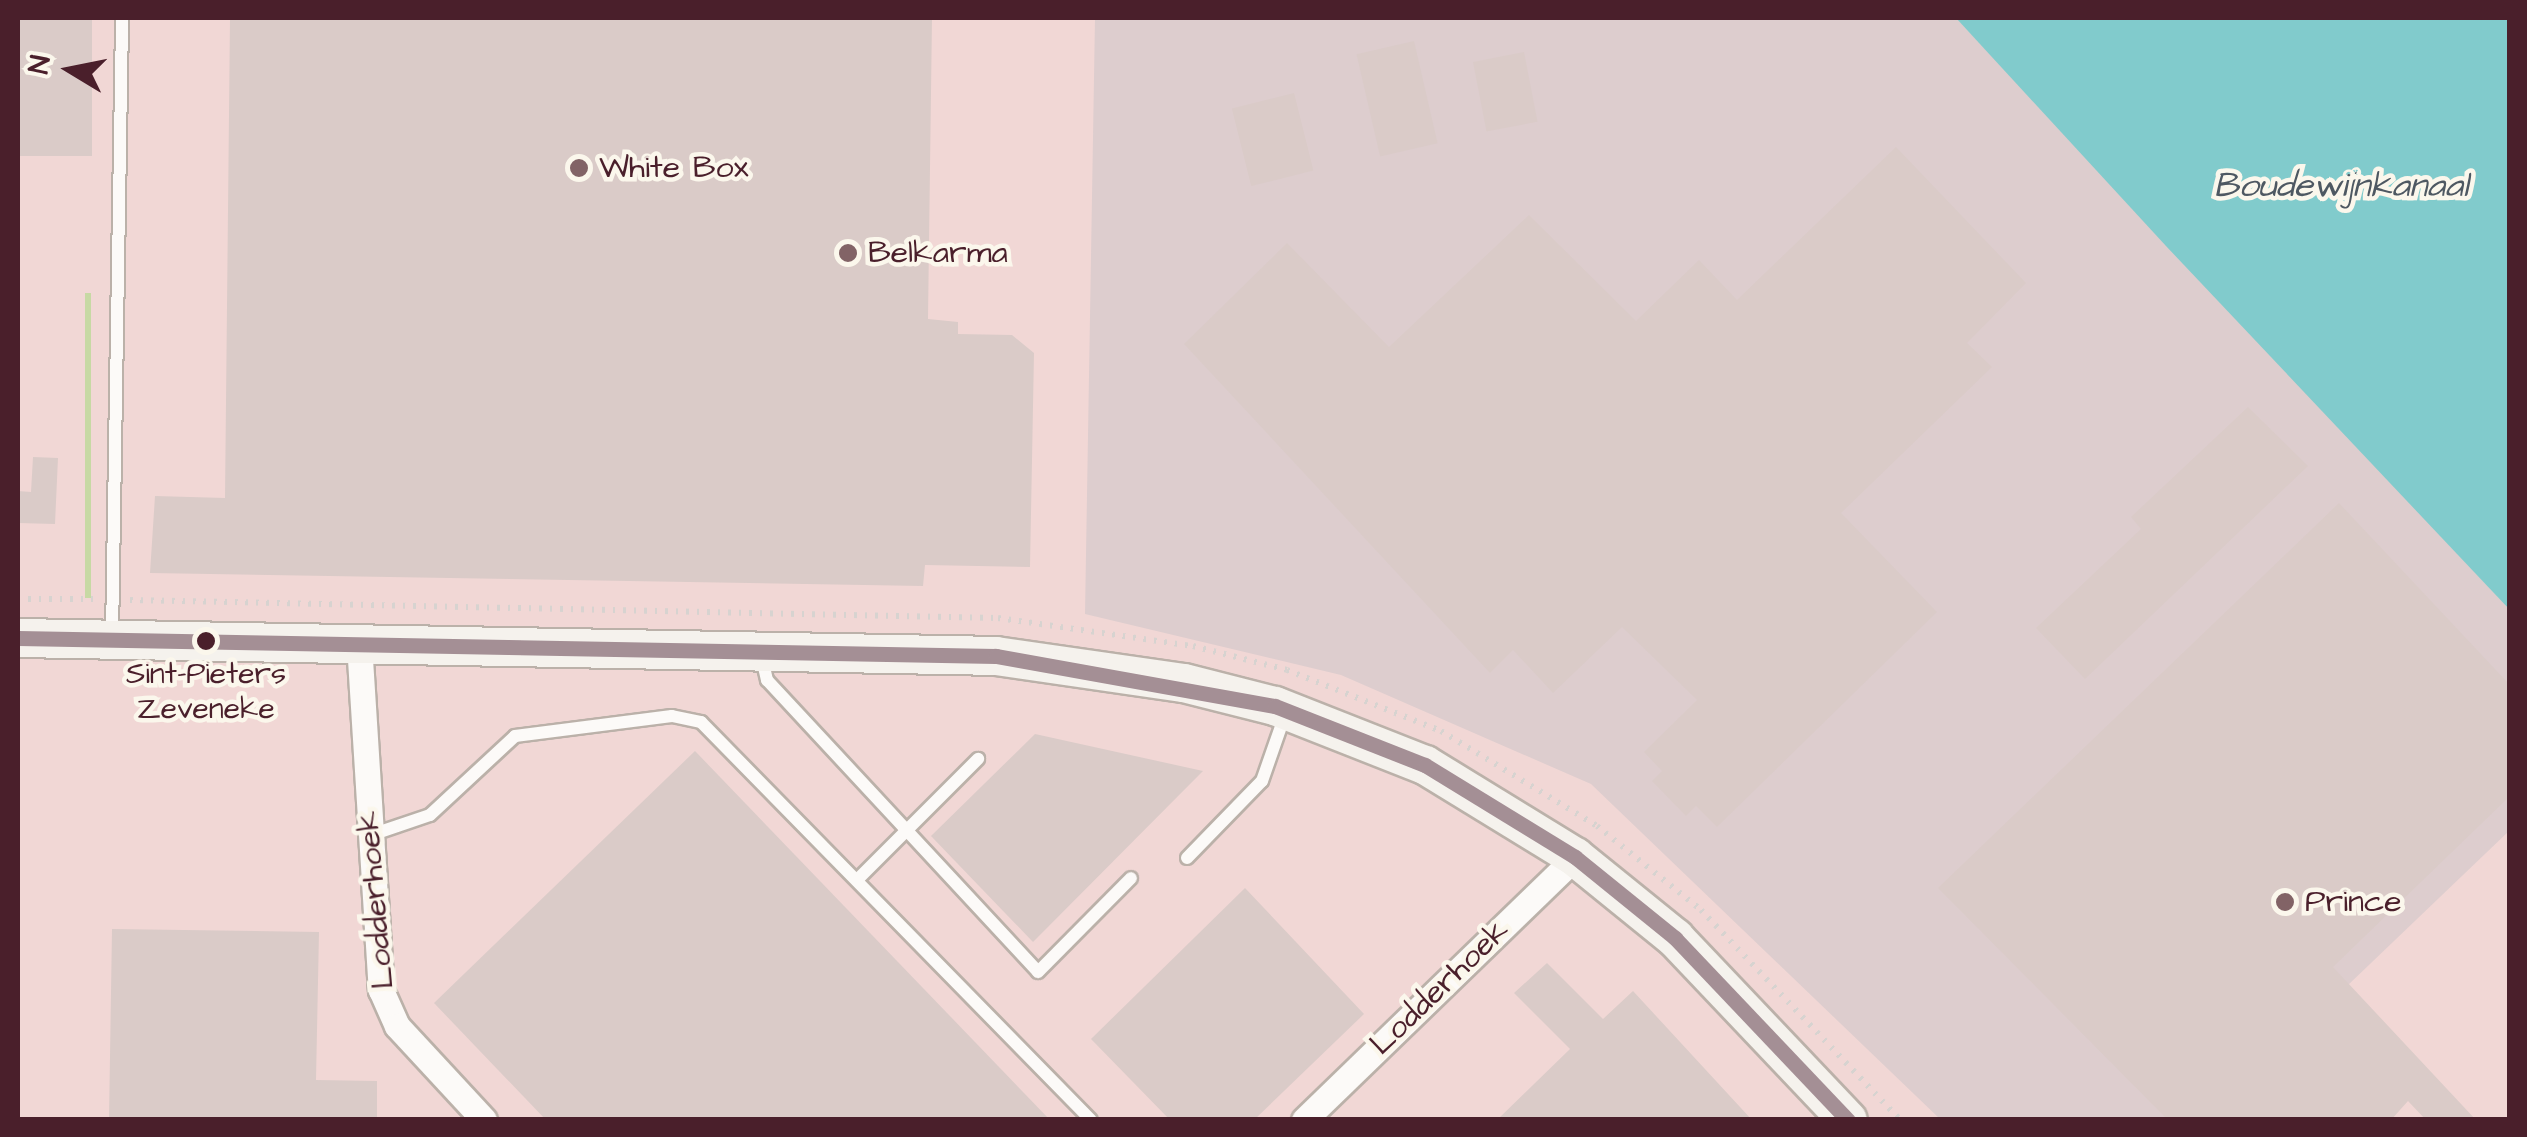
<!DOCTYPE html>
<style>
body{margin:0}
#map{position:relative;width:2527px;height:1137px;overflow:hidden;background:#ebe1d3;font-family:"Architects Daughter",sans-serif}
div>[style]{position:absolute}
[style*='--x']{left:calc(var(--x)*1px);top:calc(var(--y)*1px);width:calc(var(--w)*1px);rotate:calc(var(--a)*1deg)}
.built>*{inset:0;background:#f1d7d5}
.industrial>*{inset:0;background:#ddcdce}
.green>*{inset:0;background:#c7d9a4;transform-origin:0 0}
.water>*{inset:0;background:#81cbcc}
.building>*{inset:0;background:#dacbc8;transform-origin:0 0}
.path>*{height:6px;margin-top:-3px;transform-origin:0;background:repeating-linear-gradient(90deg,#d7d3d0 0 2.5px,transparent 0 10.5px)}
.roads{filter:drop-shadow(2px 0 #bbb1a9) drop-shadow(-2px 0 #bbb1a9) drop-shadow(0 2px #bbb1a9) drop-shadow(0 -2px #bbb1a9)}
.lane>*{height:12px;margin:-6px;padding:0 6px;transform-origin:6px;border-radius:6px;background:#fcfaf8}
.street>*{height:25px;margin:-12.5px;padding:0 12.5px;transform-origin:12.5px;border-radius:12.5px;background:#fcfaf8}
.secondary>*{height:38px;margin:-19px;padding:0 19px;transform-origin:19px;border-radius:19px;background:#f5f2ed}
.bus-1>*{height:15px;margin:-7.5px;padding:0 7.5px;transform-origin:7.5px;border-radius:7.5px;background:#a48f95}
.dots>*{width:28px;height:28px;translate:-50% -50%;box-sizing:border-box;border:5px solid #fbf7ec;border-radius:50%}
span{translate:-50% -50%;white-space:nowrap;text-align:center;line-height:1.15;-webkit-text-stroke:9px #fbf7ec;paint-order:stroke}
.bus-label{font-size:30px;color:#4a1f2b}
.poi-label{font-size:32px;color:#4a1f2b}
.left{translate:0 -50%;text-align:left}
.street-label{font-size:32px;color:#4a1f2b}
.water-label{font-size:35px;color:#4e5862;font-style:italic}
.frame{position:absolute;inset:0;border:20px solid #4a1f2b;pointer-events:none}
.north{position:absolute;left:20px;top:20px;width:100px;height:100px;-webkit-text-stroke:8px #fbf7ec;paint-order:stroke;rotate:280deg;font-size:28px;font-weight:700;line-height:40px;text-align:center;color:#4a1f2b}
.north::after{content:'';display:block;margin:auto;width:35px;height:45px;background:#4a1f2b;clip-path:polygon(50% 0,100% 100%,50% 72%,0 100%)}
</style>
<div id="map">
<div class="built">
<i style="clip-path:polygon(18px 18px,1956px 18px,2509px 609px,2509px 1119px,18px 1119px)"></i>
</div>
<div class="industrial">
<i style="clip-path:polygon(1095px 18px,1956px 18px,2509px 609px,2509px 831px,2208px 1119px,1940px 1119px,1591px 784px,1341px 675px,1085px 614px)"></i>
</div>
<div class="green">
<i style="left:85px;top:293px;width:6px;height:305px"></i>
</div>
<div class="water">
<i style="clip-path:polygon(1956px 18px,2509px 18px,2509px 609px,2166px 246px)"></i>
</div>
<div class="building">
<i style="left:18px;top:18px;width:74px;height:138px"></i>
<i style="clip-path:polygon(230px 18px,932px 18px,928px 319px,958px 322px,958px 334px,1012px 335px,1034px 353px,1030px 567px,925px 565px,923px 586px,150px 573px,155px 496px,225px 498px)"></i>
<i style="left:1414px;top:41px;width:105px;height:59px;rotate:77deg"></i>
<i style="left:1524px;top:52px;width:71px;height:52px;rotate:79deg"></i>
<i style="left:1294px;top:93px;width:80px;height:64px;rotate:76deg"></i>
<i style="clip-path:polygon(1896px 147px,2026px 283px,1967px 343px,1992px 367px,1841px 513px,1937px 612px,1717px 827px,1696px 806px,1686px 816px,1652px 781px,1662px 771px,1644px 752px,1697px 700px,1622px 627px,1553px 693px,1513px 650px,1490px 673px,1184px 344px,1287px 243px,1389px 347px,1529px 215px,1636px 321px,1699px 260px,1737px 300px)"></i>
<i style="clip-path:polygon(2248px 407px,2308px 466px,2085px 679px,2036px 628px,2141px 529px,2131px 517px)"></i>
<i style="clip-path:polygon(33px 457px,58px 458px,55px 524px,18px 523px,18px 491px,31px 492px)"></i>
<i style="clip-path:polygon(2339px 503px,2510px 685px,2510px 796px,2333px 967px,2476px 1120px,2426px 1120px,2408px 1101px,2391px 1120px,2168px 1120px,1938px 888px)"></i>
<i style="clip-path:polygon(1035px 734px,1203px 771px,1033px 942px,931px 836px)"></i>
<i style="clip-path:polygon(695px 751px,1050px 1120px,546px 1120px,434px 1003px)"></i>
<i style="clip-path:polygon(1245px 888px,1364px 1014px,1254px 1120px,1170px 1120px,1091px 1039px)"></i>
<i style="clip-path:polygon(112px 929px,319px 932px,316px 1080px,377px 1081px,377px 1120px,109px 1120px)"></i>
<i style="clip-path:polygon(1547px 963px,1603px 1019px,1633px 991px,1752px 1120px,1497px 1120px,1570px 1049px,1514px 993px)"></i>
</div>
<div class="path">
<i style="--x:18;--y:599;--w:75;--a:0"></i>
<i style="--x:130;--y:600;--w:868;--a:1.19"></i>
<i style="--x:998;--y:618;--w:197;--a:8.2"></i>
<i style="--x:1193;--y:646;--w:97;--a:14.3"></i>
<i style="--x:1287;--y:670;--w:166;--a:21.6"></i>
<i style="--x:1441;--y:731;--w:183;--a:31.3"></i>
<i style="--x:1597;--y:826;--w:134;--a:38.9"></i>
<i style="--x:1701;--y:910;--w:289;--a:46.5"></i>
</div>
<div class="roads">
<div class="lane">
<i style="--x:112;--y:637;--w:619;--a:-89.07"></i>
<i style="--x:761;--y:654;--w:27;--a:77"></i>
<i style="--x:767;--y:680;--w:398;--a:47.1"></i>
<i style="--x:1038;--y:972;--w:132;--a:-45.3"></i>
<i style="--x:368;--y:836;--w:65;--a:-18.7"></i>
<i style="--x:430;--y:815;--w:116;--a:-42.9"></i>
<i style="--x:515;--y:736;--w:158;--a:-7.3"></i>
<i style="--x:672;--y:716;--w:30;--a:12"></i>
<i style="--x:701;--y:722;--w:557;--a:45.58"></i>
<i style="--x:1187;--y:858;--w:107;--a:-45.8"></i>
<i style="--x:1262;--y:781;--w:70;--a:-70.8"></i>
<i style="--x:858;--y:879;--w:170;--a:-45"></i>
</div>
<div class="street">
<i style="--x:359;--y:643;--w:348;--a:86.4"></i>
<i style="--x:381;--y:990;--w:39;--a:66"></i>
<i style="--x:397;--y:1026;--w:128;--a:47.2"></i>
<i style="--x:1304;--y:1120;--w:378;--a:-44.1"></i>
</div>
<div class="secondary">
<i style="--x:18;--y:638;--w:978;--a:1.05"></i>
<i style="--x:996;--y:656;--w:190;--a:8.2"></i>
<i style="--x:1184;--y:683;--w:94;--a:14.2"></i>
<i style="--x:1275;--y:706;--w:161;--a:21.5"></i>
<i style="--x:1425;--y:765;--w:176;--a:31.5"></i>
<i style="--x:1575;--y:857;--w:129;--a:39"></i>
<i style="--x:1675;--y:938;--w:251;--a:46.5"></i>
</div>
</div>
<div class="bus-1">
<i style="--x:18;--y:638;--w:978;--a:1.05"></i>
<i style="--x:996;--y:656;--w:283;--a:10.2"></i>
<i style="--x:1275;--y:706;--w:161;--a:21.5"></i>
<i style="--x:1425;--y:765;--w:176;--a:31.5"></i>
<i style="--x:1575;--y:857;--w:129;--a:39"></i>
<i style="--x:1675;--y:938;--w:251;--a:46.5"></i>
</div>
<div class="dots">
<i style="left:579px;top:168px;background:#826366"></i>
<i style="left:848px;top:253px;background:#826366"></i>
<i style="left:206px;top:641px;background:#4a1f2b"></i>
<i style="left:2285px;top:902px;background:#826366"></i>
</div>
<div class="bus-label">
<span style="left:206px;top:691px">Sint-Pieters<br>Zeveneke</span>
</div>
<div class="poi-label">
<span class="left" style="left:599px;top:168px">White Box</span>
<span class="left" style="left:868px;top:253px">Belkarma</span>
<span class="left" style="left:2305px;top:902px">Prince</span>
</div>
<div class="street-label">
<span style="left:376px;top:900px;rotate:-95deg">Lodderhoek</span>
<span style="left:1440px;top:988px;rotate:-44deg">Lodderhoek</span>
</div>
<div class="water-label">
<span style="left:2341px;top:186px">Boudewijnkanaal</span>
</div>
<div class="frame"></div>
<div class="north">N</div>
</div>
